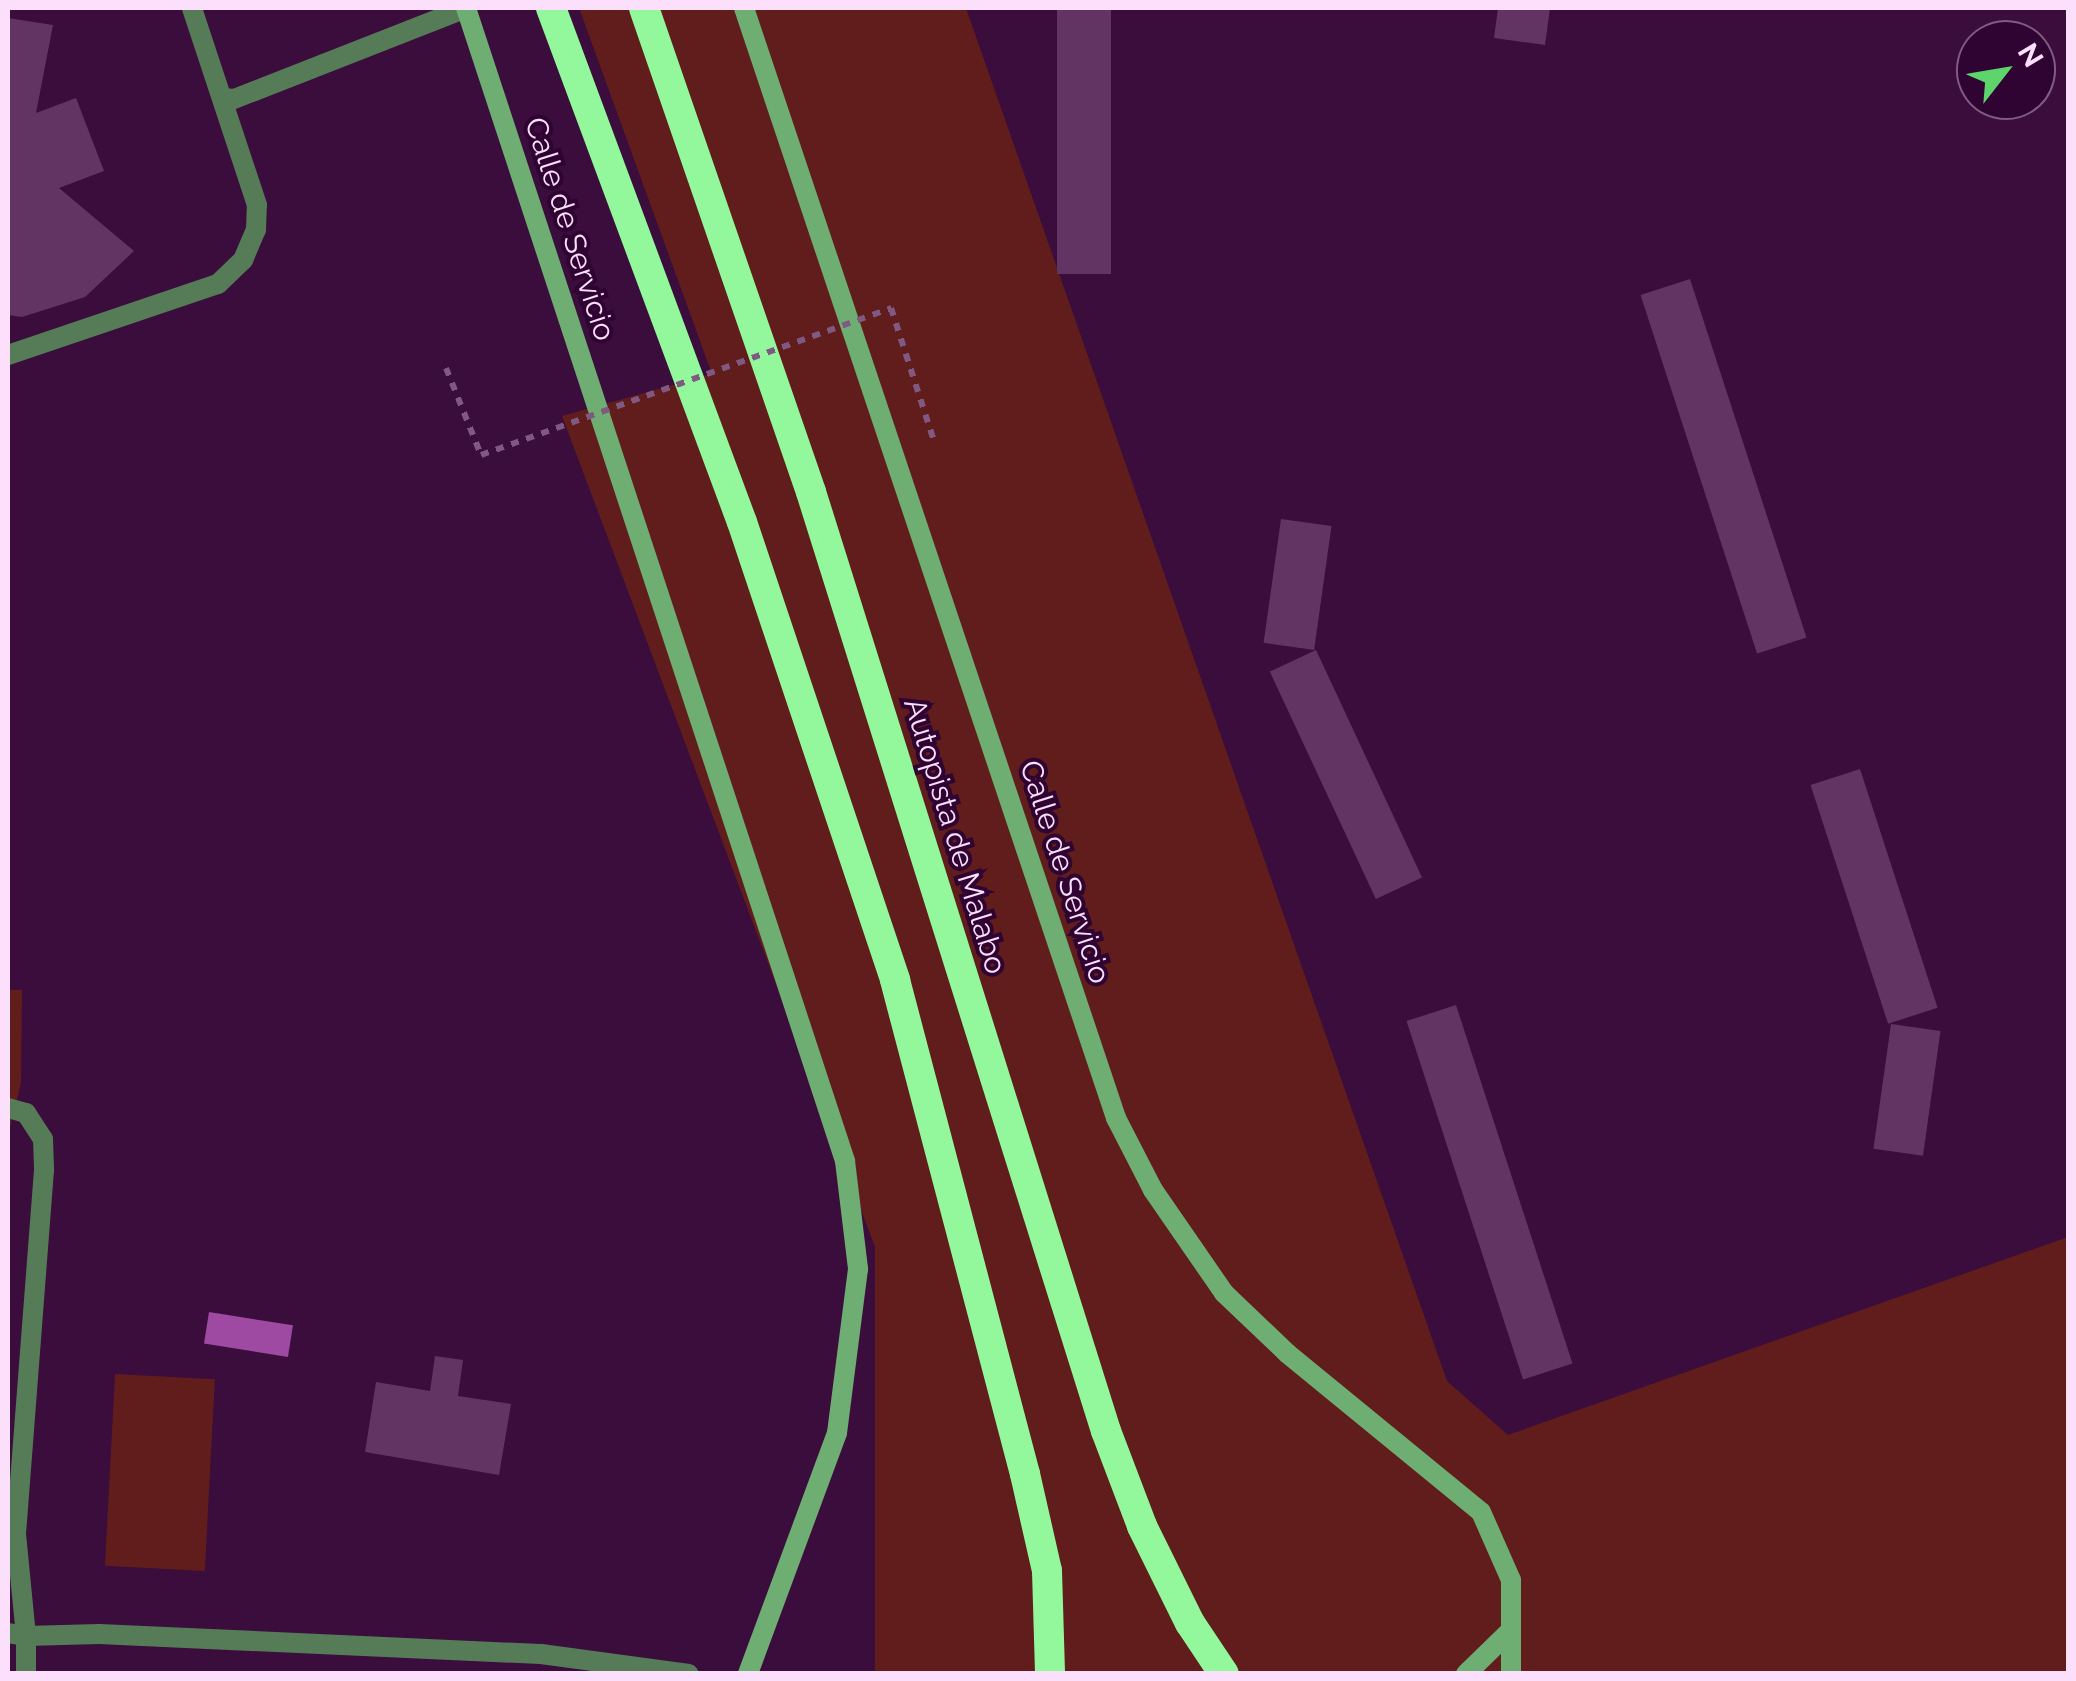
<!DOCTYPE html>
<style>
body{margin:0}
#map{position:relative;width:2076px;height:1681px;overflow:hidden;background:#3a0d3c;font-family:Raleway,sans-serif}
div>[style]{position:absolute}
[style*='--x']{left:calc(var(--x)*1px);top:calc(var(--y)*1px);width:calc(var(--w)*1px);rotate:calc(var(--a)*1deg)}
.green>*{inset:0;background:#611d1b;transform-origin:0 0}
.water>*{inset:0;background:#9f4aa2;transform-origin:0 0}
.building>*{inset:0;background:#623464;transform-origin:0 0}
.path>*{height:6px;margin-top:-3px;transform-origin:0;background:repeating-linear-gradient(90deg,#805982 0 8px,transparent 0 16px)}
.lane>*{height:20px;margin:-10px;padding:0 10px;transform-origin:10px;border-radius:10px;background:#557c57}
.street>*{height:20px;margin:-10px;padding:0 10px;transform-origin:10px;border-radius:10px;background:#557c57}
.secondary>*{height:20px;margin:-10px;padding:0 10px;transform-origin:10px;border-radius:10px;background:#6eae73}
.highway>*{height:30px;margin:-15px;padding:0 15px;transform-origin:15px;border-radius:15px;background:#92f89b}
.path-bridge>*{height:6px;margin-top:-3px;transform-origin:0;background:repeating-linear-gradient(90deg,#805982 0 8px,transparent 0 16px)}
span{translate:-50% -50%;white-space:nowrap;text-align:center;line-height:1.15;-webkit-text-stroke:8px #2f0332;paint-order:stroke}
.street-label{font-size:30px;color:#fbdffb}
.frame{position:absolute;inset:0;border:10px solid #fbdffb;pointer-events:none}
.north{position:absolute;left:1956px;top:20px;width:100px;height:100px;box-sizing:border-box;background:#2f0332;border:2px solid #815b82;border-radius:50%;rotate:59deg;font-size:28px;font-weight:700;line-height:40px;text-align:center;color:#fbdffb}
.north::after{content:'';display:block;margin:auto;width:35px;height:45px;background:#5dd56c;clip-path:polygon(50% 0,100% 100%,50% 72%,0 100%)}
</style>
<div id="map">
<div class="green">
<i style="clip-path:polygon(579px 8px,966px 8px,1447px 1381px,1508px 1435px,2068px 1237px,2068px 1673px,875px 1673px,875px 1247px,562px 416px,712px 374px)"></i>
<i style="clip-path:polygon(8px 990px,22px 990px,21px 1083px,8px 1136px)"></i>
<i style="left:115px;top:1374px;width:100px;height:192px;rotate:3deg"></i>
</div>
<div class="water">
<i style="left:209px;top:1312px;width:85px;height:32px;rotate:9deg"></i>
</div>
<div class="building">
<i style="left:1057px;top:8px;width:54px;height:266px"></i>
<i style="clip-path:polygon(1498px 8px,1550px 8px,1545px 45px,1494px 38px)"></i>
<i style="clip-path:polygon(8px 18px,53px 25px,36px 113px,76px 98px,104px 171px,59px 188px,134px 251px,85px 297px,22px 317px,8px 315px)"></i>
<i style="left:1690px;top:279px;width:377px;height:52px;rotate:72deg"></i>
<i style="left:1281px;top:519px;width:51px;height:125px;rotate:8deg"></i>
<i style="left:1316px;top:650px;width:251px;height:51px;rotate:65deg"></i>
<i style="left:1860px;top:769px;width:251px;height:52px;rotate:72deg"></i>
<i style="left:1456px;top:1005px;width:377px;height:52px;rotate:72deg"></i>
<i style="left:1891px;top:1024px;width:50px;height:126px;rotate:8deg"></i>
<i style="clip-path:polygon(435px 1356px,463px 1360px,458px 1396px,511px 1404px,499px 1475px,365px 1452px,376px 1382px,430px 1391px)"></i>
</div>
<div class="path">
<i style="--x:891;--y:308;--w:137;--a:72.1"></i>
<i style="--x:446;--y:368;--w:94;--a:68.1"></i>
</div>
<div class="lane">
<i style="--x:223;--y:98;--w:11;--a:5"></i>
<i style="--x:234;--y:99;--w:249;--a:-21.4"></i>
<i style="--x:8;--y:355;--w:222;--a:-18.7"></i>
<i style="--x:218;--y:284;--w:35;--a:-44"></i>
<i style="--x:243;--y:260;--w:33;--a:-67"></i>
<i style="--x:256;--y:230;--w:25;--a:-88"></i>
<i style="--x:257;--y:205;--w:207;--a:-108.3"></i>
</div>
<div class="street">
<i style="--x:8;--y:1108;--w:19;--a:16"></i>
<i style="--x:26;--y:1113;--w:31;--a:57"></i>
<i style="--x:43;--y:1139;--w:31;--a:88"></i>
<i style="--x:44;--y:1170;--w:365;--a:94.4"></i>
<i style="--x:16;--y:1534;--w:102;--a:84.4"></i>
<i style="--x:26;--y:1636;--w:18;--a:-171"></i>
<i style="--x:26;--y:1674;--w:38;--a:-90"></i>
<i style="--x:26;--y:1636;--w:73;--a:-1.6"></i>
<i style="--x:99;--y:1634;--w:442;--a:2.6"></i>
<i style="--x:541;--y:1654;--w:149;--a:7.7"></i>
</div>
<div class="secondary">
<i style="--x:466;--y:8;--w:1214;--a:71.8"></i>
<i style="--x:845;--y:1161;--w:109;--a:83.1"></i>
<i style="--x:858;--y:1269;--w:165;--a:97.3"></i>
<i style="--x:837;--y:1433;--w:257;--a:110.3"></i>
<i style="--x:744;--y:8;--w:1171;--a:71.47"></i>
<i style="--x:1116;--y:1118;--w:81;--a:62.8"></i>
<i style="--x:1153;--y:1190;--w:125;--a:55.4"></i>
<i style="--x:1224;--y:1293;--w:88;--a:43.6"></i>
<i style="--x:1288;--y:1354;--w:249;--a:39.3"></i>
<i style="--x:1481;--y:1512;--w:74;--a:66.2"></i>
<i style="--x:1511;--y:1580;--w:94;--a:90"></i>
<i style="--x:1466;--y:1674;--w:60;--a:-44.3"></i>
</div>
<div class="highway">
<i style="--x:551;--y:8;--w:548;--a:69.62"></i>
<i style="--x:742;--y:522;--w:483;--a:71.5"></i>
<i style="--x:895;--y:980;--w:511;--a:75.26"></i>
<i style="--x:1025;--y:1474;--w:99;--a:77.2"></i>
<i style="--x:1047;--y:1571;--w:103;--a:88.3"></i>
<i style="--x:644;--y:8;--w:512;--a:70.96"></i>
<i style="--x:811;--y:492;--w:984;--a:72.56"></i>
<i style="--x:1106;--y:1431;--w:102;--a:69.2"></i>
<i style="--x:1142;--y:1526;--w:108;--a:63.7"></i>
<i style="--x:1190;--y:1623;--w:61;--a:56.3"></i>
</div>
<div class="path-bridge">
<i style="--x:481;--y:455;--w:436;--a:-19.7"></i>
</div>
<div class="street-label">
<span style="left:570px;top:229px;rotate:72deg">Calle de Servicio</span>
<span style="left:955px;top:836px;rotate:73deg">Autopista de Malabo</span>
<span style="left:1065px;top:872px;rotate:72deg">Calle de Servicio</span>
</div>
<div class="frame"></div>
<div class="north">N</div>
</div>
